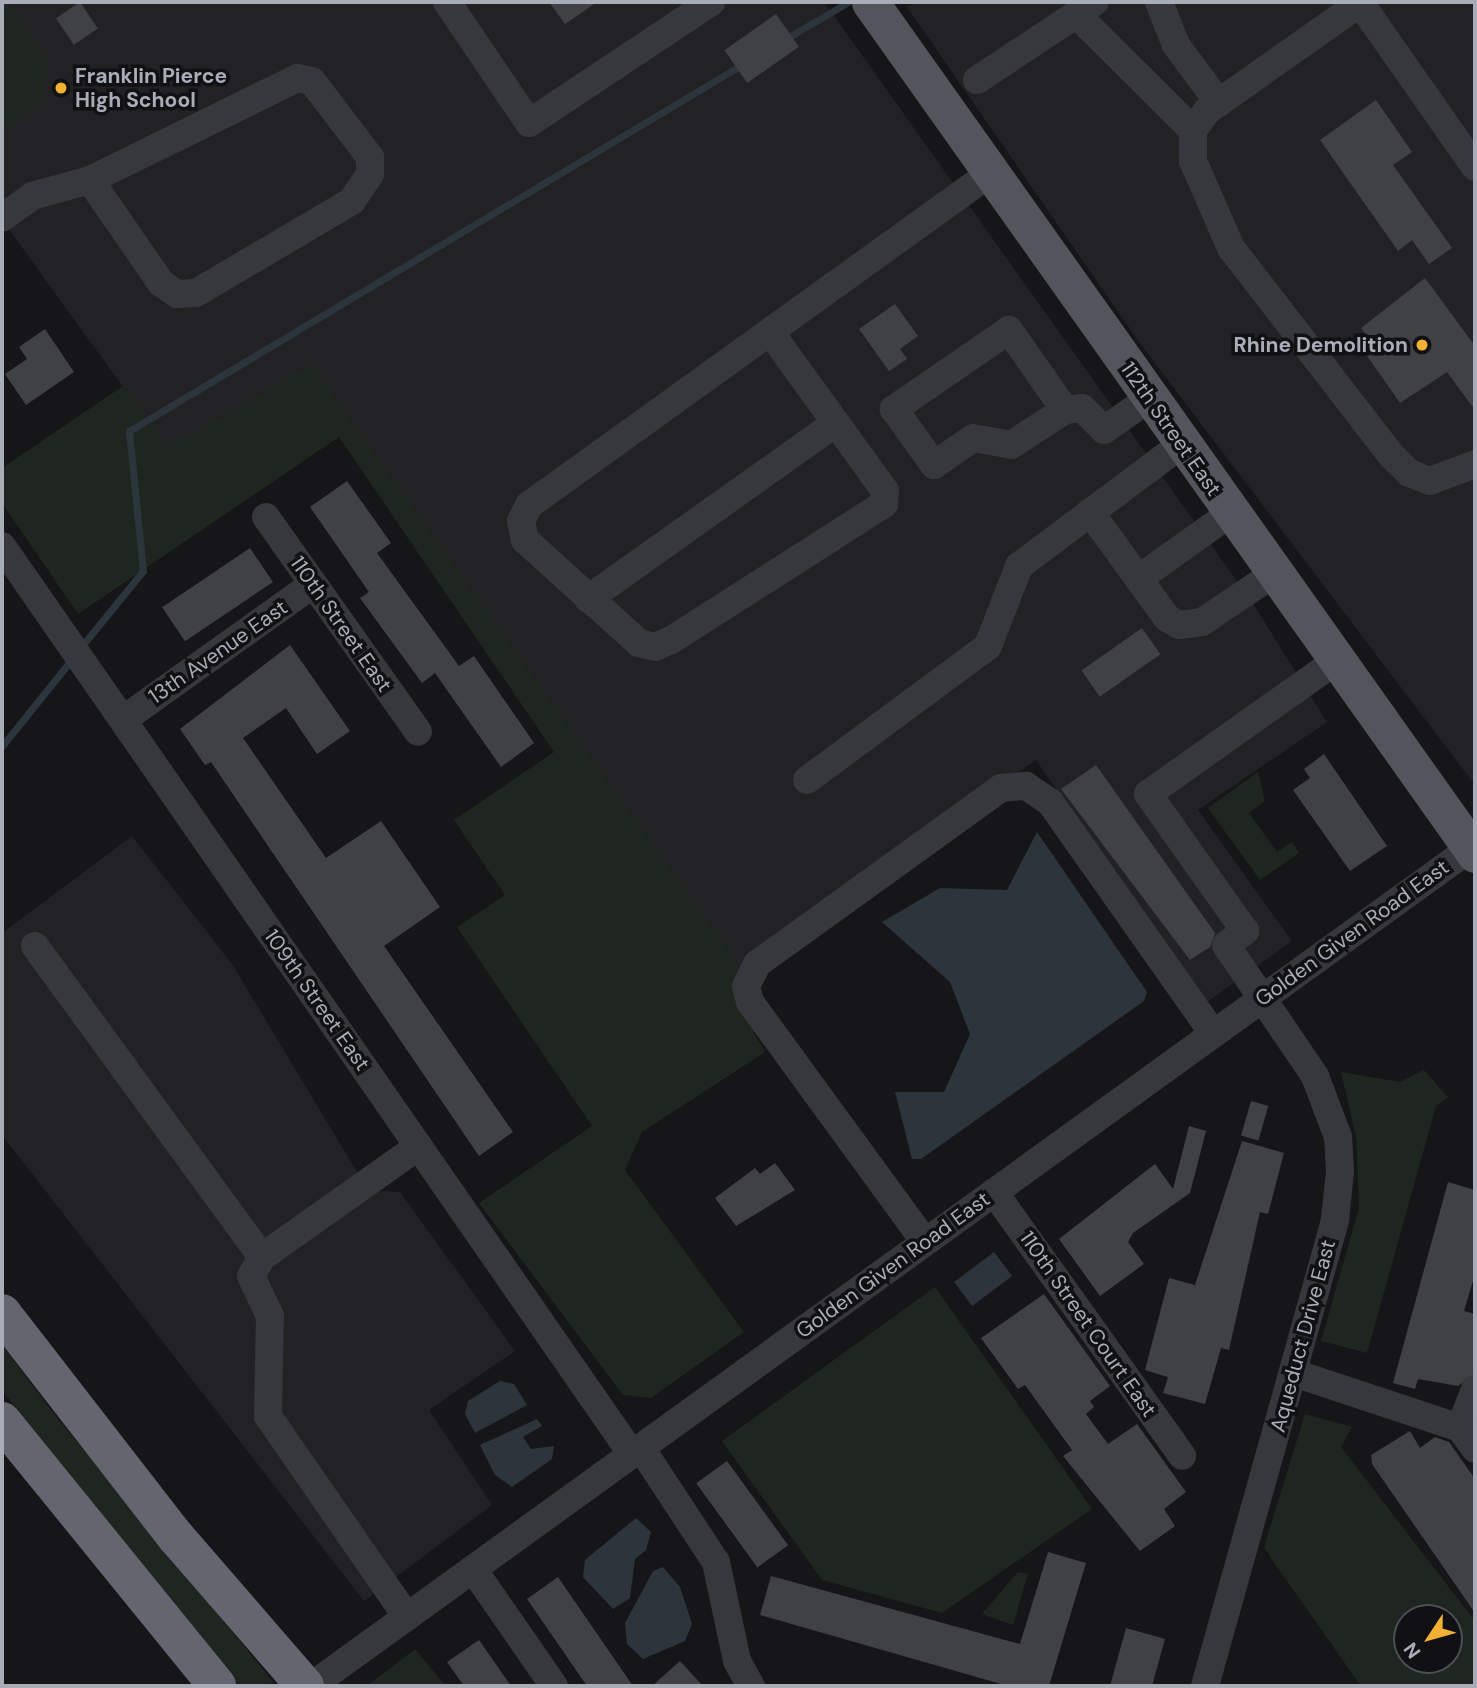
<!DOCTYPE html>
<style>
body{margin:0}
#map{position:relative;width:1477px;height:1688px;overflow:hidden;background:#161618;font-family:"DM Sans",sans-serif}
div>[style]{position:absolute}
[style*='--x']{left:calc(var(--x)*1px);top:calc(var(--y)*1px);width:calc(var(--w)*1px);rotate:calc(var(--a)*1deg)}
.built>*{inset:0;background:#222225}
.green>*{inset:0;background:#1e261f}
.water>*{inset:0;background:#2c353c;transform-origin:0 0}
.stream>*{height:7px;margin:-3.5px;padding:0 3.5px;transform-origin:3.5px;border-radius:3.5px;background:#2c353c}
.building>*{inset:0;background:#404145;transform-origin:0 0}
.minor>*{height:28px;margin:-14px;padding:0 14px;transform-origin:14px;border-radius:14px;background:#37383d}
.major>*{height:37px;margin:-18.5px;padding:0 18.5px;transform-origin:18.5px;border-radius:18.5px;background:#53555c}
.highway>*{height:38px;margin:-19px;padding:0 19px;transform-origin:19px;border-radius:19px;background:#63666e}
.dots>*{width:19px;height:19px;translate:-50% -50%;box-sizing:border-box;border:4px solid #111113;border-radius:50%}
span{translate:-50% -50%;white-space:nowrap;text-align:center;line-height:1.15;-webkit-text-stroke:7px #111113;paint-order:stroke}
.poi-label{font-size:21px;color:#a8adb8;font-weight:700}
.left{translate:0 -50%;text-align:left}
.right{translate:-100% -50%;text-align:right}
.street-label{font-size:21px;color:#a8adb8}
.frame{position:absolute;inset:0;border:4px solid #a8adb8;pointer-events:none}
.north{position:absolute;left:1393px;top:1604px;width:70px;height:70px;box-sizing:border-box;background:#111113;border:2px solid #4d4f55;border-radius:50%;rotate:234deg;font-size:19px;font-weight:700;line-height:28px;text-align:center;color:#a8adb8}
.north::after{content:'';display:block;margin:auto;width:24px;height:32px;background:#f2b134;clip-path:polygon(50% 0,100% 100%,50% 72%,0 100%)}
</style>
<div id="map">
<div class="built">
<i style="clip-path:polygon(2px 2px,824px 2px,1254px 605px,1327px 722px,1198px 810px,1292px 941px,1206px 1003px,1036px 760px,742px 970px,311px 365px,168px 449px,2px 220px)"></i>
<i style="clip-path:polygon(915px 2px,1475px 2px,1475px 785px,1139px 342px,907px 7px)"></i>
<i style="clip-path:polygon(132px 836px,232px 964px,368px 1190px,400px 1192px,515px 1351px,429px 1410px,492px 1505px,364px 1601px,2px 1135px,2px 933px)"></i>
</div>
<div class="green">
<i style="clip-path:polygon(2px 2px,9px 2px,48px 63px,41px 102px,2px 133px)"></i>
<i style="clip-path:polygon(311px 365px,742px 970px,735px 999px,765px 1052px,642px 1132px,625px 1170px,744px 1332px,651px 1398px,623px 1395px,479px 1203px,592px 1126px,457px 927px,505px 895px,454px 820px,554px 752px,339px 437px,78px 614px,2px 503px,2px 468px,123px 386px,169px 448px)"></i>
<i style="clip-path:polygon(1258px 772px,1265px 801px,1249px 813px,1277px 852px,1292px 842px,1299px 853px,1260px 880px,1208px 808px)"></i>
<i style="clip-path:polygon(1424px 1070px,1448px 1097px,1436px 1106px,1367px 1353px,1321px 1341px,1359px 1208px,1356px 1137px,1341px 1072px,1400px 1082px)"></i>
<i style="clip-path:polygon(935px 1287px,1092px 1509px,942px 1613px,822px 1580px,722px 1441px)"></i>
<i style="clip-path:polygon(2px 1345px,51px 1410px,274px 1683px,240px 1686px,130px 1555px,2px 1390px)"></i>
<i style="clip-path:polygon(evenodd,1305px 1414px,1352px 1427px,1341px 1447px,1475px 1621px,1475px 1686px,1361px 1686px,1275px 1564px,1264px 1547px,1305px 1414px,1407px 1618px,1449px 1618px,1449px 1660px,1407px 1660px,1407px 1618px)"></i>
<i style="clip-path:polygon(1018px 1572px,1028px 1574px,1013px 1625px,982px 1614px)"></i>
<i style="clip-path:polygon(415px 1649px,446px 1686px,367px 1686px)"></i>
</div>
<div class="water">
<i style="clip-path:polygon(1037px 832px,1147px 992px,1144px 1001px,921px 1159px,912px 1159px,895px 1092px,944px 1092px,970px 1034px,950px 982px,882px 922px,940px 888px,1007px 890px)"></i>
<i style="left:994px;top:1252px;width:30px;height:50px;rotate:53deg"></i>
<i style="clip-path:polygon(500px 1381px,514px 1384px,527px 1405px,475px 1433px,465px 1414px,468px 1401px)"></i>
<i style="clip-path:polygon(537px 1419px,542px 1426px,523px 1437px,531px 1449px,554px 1446px,552px 1459px,512px 1487px,495px 1475px,480px 1445px)"></i>
<i style="clip-path:polygon(636px 1518px,651px 1532px,646px 1550px,635px 1559px,630px 1598px,613px 1609px,583px 1577px,585px 1560px)"></i>
<i style="clip-path:polygon(663px 1567px,680px 1587px,692px 1624px,685px 1641px,643px 1659px,627px 1644px,625px 1623px,653px 1571px)"></i>
</div>
<div class="stream">
<i style="--x:784;--y:40;--w:74;--a:-30.7"></i>
<i style="--x:81;--y:647;--w:98;--a:-50.8"></i>
<i style="--x:143;--y:571;--w:141;--a:-95.7"></i>
<i style="--x:129;--y:431;--w:715;--a:-30.87"></i>
<i style="--x:2;--y:746;--w:112;--a:-51.2"></i>
</div>
<div class="building">
<i style="left:80px;top:2px;width:32px;height:29px;rotate:56deg"></i>
<i style="clip-path:polygon(549px 2px,597px 2px,565px 24px)"></i>
<i style="left:776px;top:14px;width:40px;height:63px;rotate:55deg"></i>
<i style="clip-path:polygon(1376px 100px,1412px 152px,1393px 165px,1452px 248px,1429px 264px,1412px 240px,1398px 251px,1320px 140px)"></i>
<i style="clip-path:polygon(1425px 278px,1475px 346px,1475px 410px,1447px 372px,1400px 403px,1363px 350px,1372px 343px,1361px 328px)"></i>
<i style="clip-path:polygon(895px 304px,918px 336px,900px 349px,907px 359px,889px 371px,859px 329px)"></i>
<i style="clip-path:polygon(45px 329px,74px 372px,26px 405px,5px 374px,27px 359px,19px 347px)"></i>
<i style="clip-path:polygon(347px 481px,391px 543px,377px 553px,459px 666px,474px 656px,534px 743px,501px 767px,435px 673px,422px 683px,360px 598px,369px 592px,310px 507px)"></i>
<i style="left:250px;top:548px;width:41px;height:106px;rotate:56deg"></i>
<i style="left:1142px;top:628px;width:32px;height:74px;rotate:55deg"></i>
<i style="clip-path:polygon(290px 645px,350px 731px,317px 754px,286px 708px,243px 738px,326px 858px,381px 821px,440px 907px,384px 946px,513px 1132px,479px 1156px,211px 762px,205px 765px,180px 729px)"></i>
<i style="clip-path:polygon(1324px 754px,1387px 846px,1350px 871px,1293px 790px,1310px 778px,1304px 769px)"></i>
<i style="clip-path:polygon(1096px 765px,1215px 933px,1210px 947px,1190px 960px,1061px 789px)"></i>
<i style="left:1251px;top:1101px;width:18px;height:36px;rotate:16deg"></i>
<i style="clip-path:polygon(1189px 1126px,1206px 1131px,1190px 1193px,1133px 1233px,1128px 1242px,1144px 1264px,1100px 1296px,1059px 1239px,1155px 1164px,1173px 1189px)"></i>
<i style="clip-path:polygon(1242px 1141px,1284px 1153px,1268px 1214px,1260px 1212px,1229px 1350px,1221px 1348px,1205px 1404px,1163px 1393px,1168px 1377px,1145px 1370px,1169px 1278px,1195px 1285px)"></i>
<i style="clip-path:polygon(775px 1163px,795px 1190px,736px 1226px,715px 1198px,755px 1168px,760px 1174px)"></i>
<i style="clip-path:polygon(1448px 1182px,1475px 1190px,1475px 1274px,1464px 1311px,1475px 1314px,1475px 1373px,1458px 1386px,1418px 1379px,1415px 1389px,1393px 1383px)"></i>
<i style="clip-path:polygon(1044px 1294px,1110px 1386px,1090px 1401px,1094px 1407px,1086px 1414px,1108px 1444px,1137px 1424px,1186px 1492px,1164px 1509px,1175px 1526px,1140px 1551px,1063px 1456px,1072px 1450px,1025px 1385px,1018px 1389px,981px 1338px)"></i>
<i style="clip-path:polygon(1410px 1431px,1420px 1448px,1435px 1437px,1449px 1442px,1475px 1479px,1475px 1613px,1372px 1464px,1371px 1455px)"></i>
<i style="left:727px;top:1461px;width:104px;height:38px;rotate:54deg"></i>
<i style="clip-path:polygon(1048px 1552px,1086px 1563px,1049px 1686px,1008px 1686px,760px 1615px,771px 1576px,1020px 1644px)"></i>
<i style="clip-path:polygon(558px 1577px,633px 1686px,587px 1686px,527px 1599px)"></i>
<i style="clip-path:polygon(1126px 1628px,1165px 1639px,1152px 1686px,1110px 1686px)"></i>
<i style="clip-path:polygon(479px 1640px,511px 1686px,464px 1686px,447px 1662px)"></i>
<i style="clip-path:polygon(680px 1661px,703px 1686px,652px 1686px)"></i>
</div>
<div class="minor">
<i style="--x:447;--y:2;--w:146;--a:55.9"></i>
<i style="--x:529;--y:123;--w:219;--a:-33.6"></i>
<i style="--x:1159;--y:2;--w:46;--a:68.4"></i>
<i style="--x:1176;--y:45;--w:72;--a:53.4"></i>
<i style="--x:1076;--y:14;--w:165;--a:44.8"></i>
<i style="--x:977;--y:80;--w:141;--a:-33.5"></i>
<i style="--x:1475;--y:167;--w:200;--a:-125"></i>
<i style="--x:1360;--y:3;--w:187;--a:144.8"></i>
<i style="--x:1207;--y:111;--w:24;--a:126"></i>
<i style="--x:1193;--y:130;--w:31;--a:90"></i>
<i style="--x:1193;--y:161;--w:95;--a:66.4"></i>
<i style="--x:1231;--y:248;--w:263;--a:52.3"></i>
<i style="--x:1392;--y:456;--w:24;--a:45"></i>
<i style="--x:1409;--y:473;--w:22;--a:21"></i>
<i style="--x:1430;--y:481;--w:48;--a:-20.7"></i>
<i style="--x:2;--y:218;--w:37;--a:-36"></i>
<i style="--x:32;--y:196;--w:60;--a:-15.4"></i>
<i style="--x:90;--y:180;--w:231;--a:-26.2"></i>
<i style="--x:297;--y:78;--w:15;--a:11"></i>
<i style="--x:312;--y:81;--w:96;--a:52.7"></i>
<i style="--x:370;--y:157;--w:17;--a:90"></i>
<i style="--x:370;--y:174;--w:32;--a:124"></i>
<i style="--x:352;--y:201;--w:181;--a:149.5"></i>
<i style="--x:196;--y:293;--w:19;--a:177"></i>
<i style="--x:177;--y:294;--w:19;--a:-145"></i>
<i style="--x:161;--y:283;--w:125;--a:-124.6"></i>
<i style="--x:770;--y:332;--w:196;--a:54.1"></i>
<i style="--x:885;--y:491;--w:13;--a:94"></i>
<i style="--x:884;--y:504;--w:253;--a:147.4"></i>
<i style="--x:671;--y:640;--w:17;--a:156"></i>
<i style="--x:655;--y:647;--w:16;--a:-166"></i>
<i style="--x:639;--y:643;--w:154;--a:-137.9"></i>
<i style="--x:525;--y:540;--w:19;--a:-102"></i>
<i style="--x:521;--y:521;--w:18;--a:-63"></i>
<i style="--x:529;--y:505;--w:567;--a:-35.74"></i>
<i style="--x:1065;--y:410;--w:98;--a:-125"></i>
<i style="--x:1009;--y:330;--w:140;--a:145.5"></i>
<i style="--x:894;--y:409;--w:69;--a:54.5"></i>
<i style="--x:934;--y:465;--w:47;--a:-34.7"></i>
<i style="--x:973;--y:438;--w:39;--a:10"></i>
<i style="--x:1011;--y:445;--w:64;--a:-32.9"></i>
<i style="--x:1065;--y:410;--w:17;--a:-7"></i>
<i style="--x:1082;--y:408;--w:31;--a:45"></i>
<i style="--x:1104;--y:430;--w:56;--a:-34.8"></i>
<i style="--x:1090;--y:512;--w:131;--a:54"></i>
<i style="--x:1167;--y:618;--w:14;--a:30"></i>
<i style="--x:1179;--y:625;--w:23;--a:-7"></i>
<i style="--x:1202;--y:622;--w:88;--a:-33.9"></i>
<i style="--x:266;--y:517;--w:263;--a:54.7"></i>
<i style="--x:2;--y:546;--w:1105;--a:55.25"></i>
<i style="--x:1138;--y:579;--w:114;--a:-35.4"></i>
<i style="--x:588;--y:599;--w:304;--a:-35.4"></i>
<i style="--x:124;--y:719;--w:231;--a:-35.5"></i>
<i style="--x:807;--y:780;--w:225;--a:-36.5"></i>
<i style="--x:988;--y:646;--w:86;--a:-68.8"></i>
<i style="--x:1019;--y:566;--w:204;--a:-36.8"></i>
<i style="--x:35;--y:946;--w:385;--a:53.9"></i>
<i style="--x:994;--y:1192;--w:324;--a:54.5"></i>
<i style="--x:925;--y:1242;--w:297;--a:-126.1"></i>
<i style="--x:750;--y:1002;--w:16;--a:-104"></i>
<i style="--x:746;--y:986;--w:25;--a:-63"></i>
<i style="--x:757;--y:964;--w:301;--a:-35.8"></i>
<i style="--x:1001;--y:788;--w:25;--a:-5"></i>
<i style="--x:1026;--y:786;--w:29;--a:34"></i>
<i style="--x:1050;--y:802;--w:283;--a:54.8"></i>
<i style="--x:1294;--y:1373;--w:175;--a:18.3"></i>
<i style="--x:1460;--y:1428;--w:42;--a:-69"></i>
<i style="--x:1460;--y:1428;--w:26;--a:54"></i>
<i style="--x:641;--y:1448;--w:136;--a:56.7"></i>
<i style="--x:716;--y:1562;--w:101;--a:78"></i>
<i style="--x:737;--y:1661;--w:29;--a:61"></i>
<i style="--x:473;--y:1569;--w:142;--a:55.3"></i>
<i style="--x:407;--y:1617;--w:244;--a:-124.7"></i>
<i style="--x:268;--y:1416;--w:100;--a:-88.9"></i>
<i style="--x:270;--y:1316;--w:44;--a:-115.4"></i>
<i style="--x:251;--y:1276;--w:22;--a:-60"></i>
<i style="--x:262;--y:1257;--w:192;--a:-35.3"></i>
<i style="--x:311;--y:1686;--w:1436;--a:-35.85"></i>
<i style="--x:1205;--y:1686;--w:485;--a:-74.4"></i>
<i style="--x:1335;--y:1219;--w:47;--a:-83.9"></i>
<i style="--x:1340;--y:1172;--w:35;--a:-93"></i>
<i style="--x:1338;--y:1137;--w:65;--a:-110.7"></i>
<i style="--x:1315;--y:1076;--w:158;--a:-124.2"></i>
<i style="--x:1226;--y:945;--w:24;--a:-36"></i>
<i style="--x:1245;--y:931;--w:168;--a:-125.3"></i>
<i style="--x:1148;--y:794;--w:232;--a:-35.3"></i>
</div>
<div class="major">
<i style="--x:870;--y:2;--w:1045;--a:54.62"></i>
</div>
<div class="highway">
<i style="--x:2;--y:1313;--w:284;--a:52.2"></i>
<i style="--x:176;--y:1537;--w:197;--a:49.1"></i>
<i style="--x:2;--y:1421;--w:341;--a:50.9"></i>
</div>
<div class="dots">
<i style="left:61px;top:88px;background:#f2b134"></i>
<i style="left:1422px;top:345px;background:#f2b134"></i>
</div>
<div class="poi-label">
<span class="left" style="left:75px;top:88px">Franklin Pierce<br>High School</span>
<span class="right" style="left:1408px;top:345px">Rhine Demolition</span>
</div>
<div class="street-label">
<span style="left:1171px;top:429px;rotate:55deg">112th Street East</span>
<span style="left:341px;top:624px;rotate:55deg">110th Street East</span>
<span style="left:218px;top:652px;rotate:-35deg">13th Avenue East</span>
<span style="left:1352px;top:933px;rotate:-36deg">Golden Given Road East</span>
<span style="left:317px;top:1000px;rotate:55deg">109th Street East</span>
<span style="left:893px;top:1265px;rotate:-36deg">Golden Given Road East</span>
<span style="left:1088px;top:1324px;rotate:55deg">110th Street Court East</span>
<span style="left:1303px;top:1336px;rotate:-75deg">Aqueduct Drive East</span>
</div>
<div class="frame"></div>
<div class="north">N</div>
</div>
